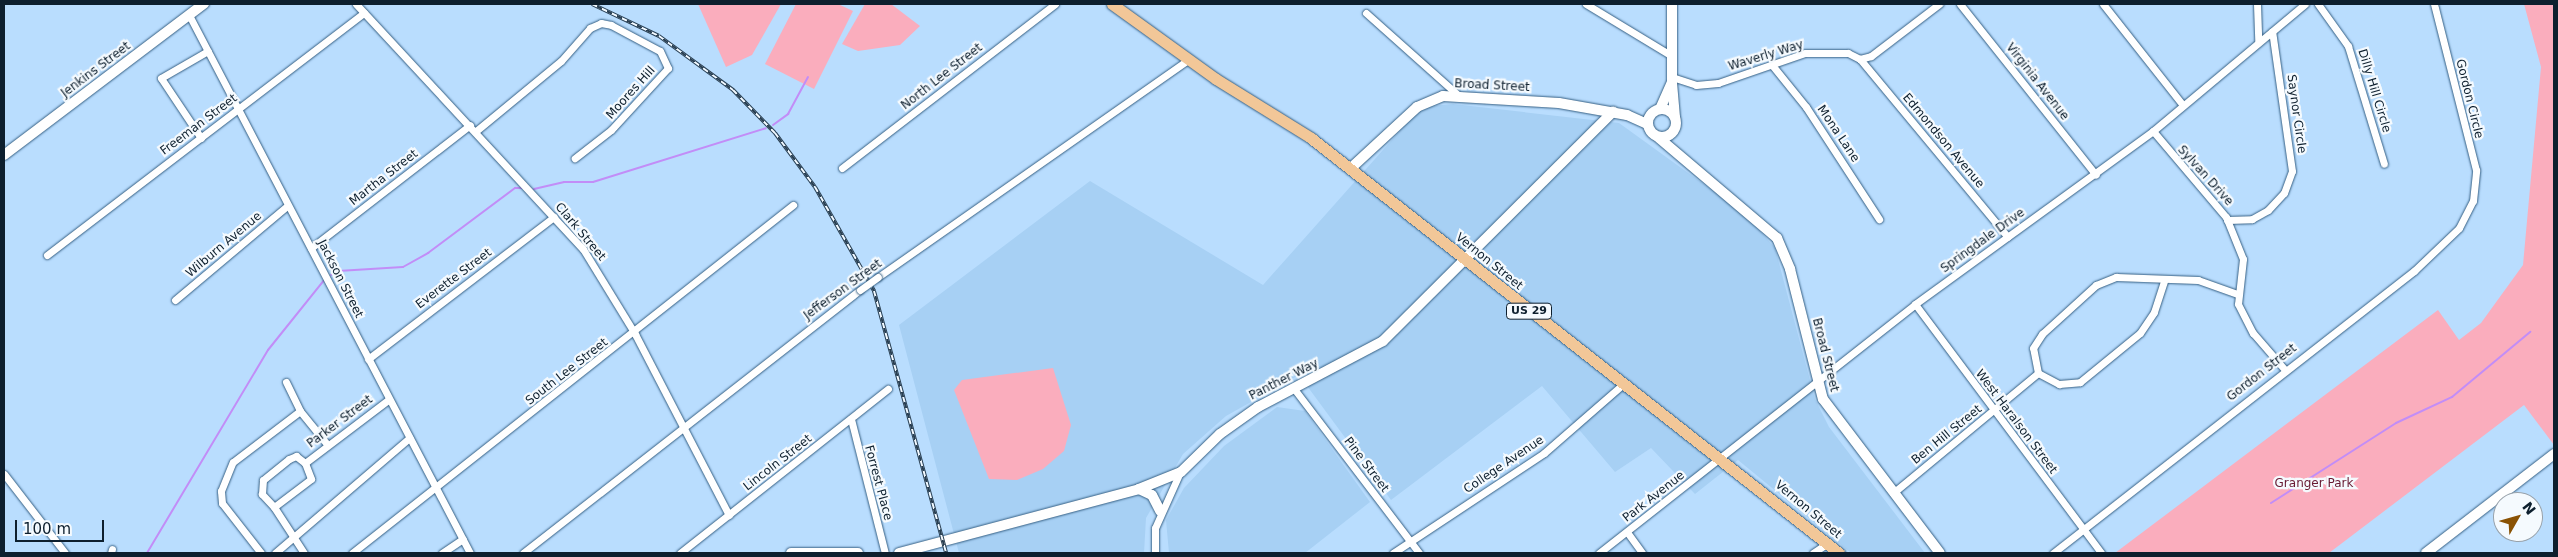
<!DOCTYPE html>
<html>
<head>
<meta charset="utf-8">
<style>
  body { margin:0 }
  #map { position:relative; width:2558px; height:557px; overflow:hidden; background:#b9ddfe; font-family:"DejaVu Sans",sans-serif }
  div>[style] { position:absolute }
  .built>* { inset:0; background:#a7d0f4 }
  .green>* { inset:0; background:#faadbd }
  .stream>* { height:2px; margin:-1px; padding:0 1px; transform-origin:1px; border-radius:1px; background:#c28df7 }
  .roads { filter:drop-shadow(0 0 1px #355f83) drop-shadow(0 0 1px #355f83) }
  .street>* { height:7px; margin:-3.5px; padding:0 3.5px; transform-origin:3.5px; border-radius:3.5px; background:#fff }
  .secondary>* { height:10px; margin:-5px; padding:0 5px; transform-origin:5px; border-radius:5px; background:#fff }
  .secondary>.ring { margin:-5px; padding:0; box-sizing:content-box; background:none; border:10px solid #fff; border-radius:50% }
  .primary>* { height:11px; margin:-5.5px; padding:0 5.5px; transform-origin:5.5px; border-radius:5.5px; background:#f2c798 }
  .rail>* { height:4px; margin-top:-2px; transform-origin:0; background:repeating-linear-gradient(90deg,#f5fafe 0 5.5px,#293e50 0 11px); box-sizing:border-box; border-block:1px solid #293e50 }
  .bridges { filter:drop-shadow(0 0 1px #355f83) drop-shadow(0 0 1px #355f83) }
  .street-bridge>* { height:7px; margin:-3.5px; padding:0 3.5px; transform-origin:3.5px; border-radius:3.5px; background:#fff }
  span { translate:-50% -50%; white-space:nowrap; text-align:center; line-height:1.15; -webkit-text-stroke:4.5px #f5fafe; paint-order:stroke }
  .shield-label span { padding:1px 4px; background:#f5fafe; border:1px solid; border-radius:4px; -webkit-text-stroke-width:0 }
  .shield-label { font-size:11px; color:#0d1f2e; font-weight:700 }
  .street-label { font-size:12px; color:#0d1f2e }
  .park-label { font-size:12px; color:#681a33 }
  .frame { position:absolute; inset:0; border:5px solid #0d1f2e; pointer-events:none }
  .north { position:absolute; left:2493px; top:492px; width:50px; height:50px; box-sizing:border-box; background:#f5fafe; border:1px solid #98a2ab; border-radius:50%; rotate:52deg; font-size:14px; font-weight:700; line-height:20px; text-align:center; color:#0d1f2e }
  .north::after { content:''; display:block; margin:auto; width:18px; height:22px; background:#8a5204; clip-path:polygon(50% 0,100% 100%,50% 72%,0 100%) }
  .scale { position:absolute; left:15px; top:520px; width:89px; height:22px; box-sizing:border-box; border:2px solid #0d1f2e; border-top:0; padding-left:6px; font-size:15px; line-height:18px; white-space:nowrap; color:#0d1f2e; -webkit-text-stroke:4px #f5fafe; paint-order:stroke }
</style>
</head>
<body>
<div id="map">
  <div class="built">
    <div style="clip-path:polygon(1453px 104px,1619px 123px,1745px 214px,1775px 248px,1815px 399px,1829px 427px,1925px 553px,1851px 553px,1738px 460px,1695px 494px,1651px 448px,1615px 472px,1542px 386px,1391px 500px,1299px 375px,1226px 416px,1183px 454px,1146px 518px,1144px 553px,959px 553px,899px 325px,1090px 181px,1263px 285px,1414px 115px,1431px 106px)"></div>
    <div style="clip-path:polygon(1277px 407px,1305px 411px,1370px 502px,1305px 553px,1169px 553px,1166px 520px,1184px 488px,1224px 446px)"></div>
  </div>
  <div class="green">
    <div style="clip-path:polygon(698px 4px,781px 4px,752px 55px,726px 67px)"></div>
    <div style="clip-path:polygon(796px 4px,838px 4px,853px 11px,814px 89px,765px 64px)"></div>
    <div style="clip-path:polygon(865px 4px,891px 4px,920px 26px,900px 45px,858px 51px,842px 44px)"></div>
    <div style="clip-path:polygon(2524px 4px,2554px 4px,2554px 445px,2524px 405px,2329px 553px,2115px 553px,2438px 310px,2459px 340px,2481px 323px,2523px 265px,2541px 67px)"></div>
    <div style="clip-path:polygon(1053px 368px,1071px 425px,1064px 451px,1043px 469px,1017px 480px,989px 479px,954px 390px,962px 380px)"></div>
  </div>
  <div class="stream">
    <div style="left:773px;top:125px;width:19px;rotate:-36deg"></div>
    <div style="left:788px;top:114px;width:42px;rotate:-61.6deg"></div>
    <div style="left:534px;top:189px;width:31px;rotate:-13deg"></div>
    <div style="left:564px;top:182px;width:29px"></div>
    <div style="left:593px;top:182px;width:181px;rotate:-17.3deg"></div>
    <div style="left:331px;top:275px;width:8px;rotate:-30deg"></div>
    <div style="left:338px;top:271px;width:65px;rotate:-3.5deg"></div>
    <div style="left:403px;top:267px;width:29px;rotate:-29deg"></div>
    <div style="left:428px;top:253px;width:109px;rotate:-36.8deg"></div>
    <div style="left:515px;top:188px;width:7px"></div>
    <div style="left:2271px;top:503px;width:148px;rotate:-32.6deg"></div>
    <div style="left:2396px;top:423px;width:62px;rotate:-24.9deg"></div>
    <div style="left:2452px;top:397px;width:102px;rotate:-39.8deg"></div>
    <div style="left:147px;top:553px;width:236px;rotate:-59.2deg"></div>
    <div style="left:268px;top:350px;width:90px;rotate:-51.3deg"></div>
  </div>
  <div class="roads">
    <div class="street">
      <div style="left:356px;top:4px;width:334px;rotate:47.2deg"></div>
      <div style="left:583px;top:249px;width:100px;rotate:58.5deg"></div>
      <div style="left:635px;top:334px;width:204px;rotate:62.6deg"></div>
      <div style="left:1586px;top:4px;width:100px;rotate:31.2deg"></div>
      <div style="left:1960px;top:4px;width:218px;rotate:51.5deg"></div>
      <div style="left:2103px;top:4px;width:127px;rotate:51.7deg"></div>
      <div style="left:2257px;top:4px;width:38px;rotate:88deg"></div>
      <div style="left:2318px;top:4px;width:52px;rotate:54.5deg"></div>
      <div style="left:2348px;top:46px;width:123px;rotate:73deg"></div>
      <div style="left:1366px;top:13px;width:123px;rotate:41.7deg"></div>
      <div style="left:189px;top:15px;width:607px;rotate:62.42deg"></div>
      <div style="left:1860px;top:59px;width:231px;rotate:50.3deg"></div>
      <div style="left:1772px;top:65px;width:54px;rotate:51deg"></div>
      <div style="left:1806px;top:107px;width:134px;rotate:56.9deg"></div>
      <div style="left:1672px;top:77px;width:25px;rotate:18deg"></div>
      <div style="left:1696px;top:85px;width:22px;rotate:-5deg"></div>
      <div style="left:1718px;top:83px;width:92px;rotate:-19deg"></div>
      <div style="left:1805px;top:53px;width:43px"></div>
      <div style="left:1848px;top:53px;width:13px;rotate:27deg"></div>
      <div style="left:1860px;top:59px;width:11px;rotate:-15deg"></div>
      <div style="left:1871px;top:56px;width:86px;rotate:-37.4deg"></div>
      <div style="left:476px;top:131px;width:110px;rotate:-39.5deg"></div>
      <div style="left:561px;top:61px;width:44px;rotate:-48.7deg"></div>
      <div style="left:590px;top:28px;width:12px;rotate:-24deg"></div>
      <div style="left:601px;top:23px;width:10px;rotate:11deg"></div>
      <div style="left:611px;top:25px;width:55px;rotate:28deg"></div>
      <div style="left:660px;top:51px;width:19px;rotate:65deg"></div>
      <div style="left:668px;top:68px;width:84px;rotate:132.6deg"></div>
      <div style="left:611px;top:130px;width:46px;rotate:142.1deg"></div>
      <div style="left:2153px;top:131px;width:113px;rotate:49.7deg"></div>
      <div style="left:2226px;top:217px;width:45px;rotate:68deg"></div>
      <div style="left:2243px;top:259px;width:45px;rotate:96.3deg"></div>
      <div style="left:2238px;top:304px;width:33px;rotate:63deg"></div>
      <div style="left:2253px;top:333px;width:49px;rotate:49.1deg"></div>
      <div style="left:201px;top:138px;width:72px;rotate:-123.7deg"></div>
      <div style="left:161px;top:78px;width:54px;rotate:-29.9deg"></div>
      <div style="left:842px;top:168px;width:269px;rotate:-37.6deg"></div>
      <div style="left:2227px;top:220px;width:25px;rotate:-2deg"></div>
      <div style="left:2252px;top:219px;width:18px;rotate:-29deg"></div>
      <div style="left:2268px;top:210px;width:23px;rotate:-47deg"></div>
      <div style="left:2284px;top:193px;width:23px;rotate:-70deg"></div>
      <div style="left:2292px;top:171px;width:141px;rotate:-98.1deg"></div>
      <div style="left:311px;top:248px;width:201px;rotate:-37.7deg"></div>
      <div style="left:47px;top:255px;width:399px;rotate:-37.4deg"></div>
      <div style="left:878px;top:277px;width:378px;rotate:-35deg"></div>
      <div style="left:175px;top:300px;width:146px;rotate:-40deg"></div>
      <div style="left:1915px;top:304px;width:311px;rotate:53.2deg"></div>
      <div style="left:368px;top:359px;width:234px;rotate:-37.4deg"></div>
      <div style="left:2038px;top:373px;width:25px;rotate:-101deg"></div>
      <div style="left:2033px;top:348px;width:17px;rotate:-57deg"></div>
      <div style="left:2042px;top:334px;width:73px;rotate:-42.2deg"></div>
      <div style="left:2096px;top:285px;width:22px;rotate:-22deg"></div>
      <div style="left:2116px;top:277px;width:82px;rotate:2.1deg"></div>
      <div style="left:2198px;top:280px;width:41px;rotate:19.7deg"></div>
      <div style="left:2038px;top:373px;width:24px;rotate:28deg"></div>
      <div style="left:2059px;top:384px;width:21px;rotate:-5deg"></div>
      <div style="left:2080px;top:382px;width:77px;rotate:-39.2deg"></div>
      <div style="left:2140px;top:333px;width:25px;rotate:-56deg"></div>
      <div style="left:2154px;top:312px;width:33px;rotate:-72deg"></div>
      <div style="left:286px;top:382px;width:32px;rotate:64deg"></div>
      <div style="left:300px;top:411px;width:41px;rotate:50.9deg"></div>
      <div style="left:1295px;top:390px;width:205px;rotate:52.7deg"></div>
      <div style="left:851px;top:419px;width:138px;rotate:75.8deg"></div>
      <div style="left:305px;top:463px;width:17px;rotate:69deg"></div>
      <div style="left:311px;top:479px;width:46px;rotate:142.9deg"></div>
      <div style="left:274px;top:507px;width:18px;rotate:-133deg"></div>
      <div style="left:262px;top:494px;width:14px;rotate:-86deg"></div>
      <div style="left:263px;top:480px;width:33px;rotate:-39deg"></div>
      <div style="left:289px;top:459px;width:8px;rotate:-23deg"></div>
      <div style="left:296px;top:456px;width:11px;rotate:38deg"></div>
      <div style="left:305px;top:463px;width:104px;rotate:-37.2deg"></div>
      <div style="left:4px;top:474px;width:100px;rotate:52.3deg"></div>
      <div style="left:1893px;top:493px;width:188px;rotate:-39.6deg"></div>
      <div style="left:274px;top:507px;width:55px;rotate:56.9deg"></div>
      <div style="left:1627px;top:532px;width:26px;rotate:54deg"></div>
      <div style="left:111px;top:553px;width:4px;rotate:-76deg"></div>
      <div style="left:261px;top:553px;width:63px;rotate:-128deg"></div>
      <div style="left:222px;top:503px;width:12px;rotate:-95deg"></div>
      <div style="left:221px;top:491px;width:31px;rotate:-68deg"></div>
      <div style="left:233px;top:462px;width:84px;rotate:-37.3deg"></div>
      <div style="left:275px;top:553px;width:177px;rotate:-40.6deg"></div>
      <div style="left:352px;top:553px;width:562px;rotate:-38.28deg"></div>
      <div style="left:442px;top:553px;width:25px;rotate:-34deg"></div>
      <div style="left:523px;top:553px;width:427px;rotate:-38deg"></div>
      <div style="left:680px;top:553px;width:265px;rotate:-38.3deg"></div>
      <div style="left:1155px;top:553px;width:25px;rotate:-90deg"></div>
      <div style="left:1155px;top:528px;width:61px;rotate:-65.9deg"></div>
      <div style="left:1393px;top:553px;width:181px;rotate:-33.5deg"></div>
      <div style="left:1544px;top:453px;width:103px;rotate:-41.1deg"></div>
      <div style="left:1599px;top:553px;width:402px;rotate:-38.2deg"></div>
      <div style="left:1915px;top:304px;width:294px;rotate:-36deg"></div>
      <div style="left:2153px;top:131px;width:198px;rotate:-39.9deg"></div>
      <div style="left:1813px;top:553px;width:18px;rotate:-34deg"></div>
      <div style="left:2053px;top:553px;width:458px;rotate:-38deg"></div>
      <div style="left:2414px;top:271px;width:62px;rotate:-43.7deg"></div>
      <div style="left:2459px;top:228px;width:30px;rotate:-63deg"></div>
      <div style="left:2473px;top:201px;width:31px;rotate:-84deg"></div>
      <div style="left:2476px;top:170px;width:171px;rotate:-104.2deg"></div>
    </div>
    <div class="secondary">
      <div style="left:1672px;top:83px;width:35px;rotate:85deg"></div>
      <div class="ring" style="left:1648px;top:109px;width:18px;height:18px"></div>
      <div style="left:1660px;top:109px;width:30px;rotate:-66deg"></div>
      <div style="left:1672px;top:82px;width:78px;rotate:-90deg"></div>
      <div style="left:1659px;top:138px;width:155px;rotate:40.3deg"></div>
      <div style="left:1777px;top:238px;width:34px;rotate:67deg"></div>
      <div style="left:1790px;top:269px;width:134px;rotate:75.8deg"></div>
      <div style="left:1823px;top:399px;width:193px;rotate:52.8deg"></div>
      <div style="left:4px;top:155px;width:251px;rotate:-37.1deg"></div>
      <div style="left:1351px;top:168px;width:90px;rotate:-42.7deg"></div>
      <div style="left:1417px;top:107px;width:28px;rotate:-23deg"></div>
      <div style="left:1443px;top:96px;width:116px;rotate:3.5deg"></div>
      <div style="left:1559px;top:103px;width:69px;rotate:10deg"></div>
      <div style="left:1627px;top:115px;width:22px;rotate:24deg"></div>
      <div style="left:1139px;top:489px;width:14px;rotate:25deg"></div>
      <div style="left:1152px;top:495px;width:18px;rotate:63deg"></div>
      <div style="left:791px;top:553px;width:67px"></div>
      <div style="left:899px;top:553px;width:248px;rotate:-14.9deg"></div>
      <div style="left:1139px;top:489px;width:45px;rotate:-22deg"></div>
      <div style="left:1181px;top:472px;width:54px;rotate:-44.3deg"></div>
      <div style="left:1220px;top:434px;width:47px;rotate:-35.4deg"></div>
      <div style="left:1258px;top:407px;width:141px;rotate:-27.8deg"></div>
      <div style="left:1383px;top:341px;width:325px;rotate:-44.9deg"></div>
      <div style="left:2426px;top:553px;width:162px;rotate:-37.7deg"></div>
    </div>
    <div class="primary">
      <div style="left:1112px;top:4px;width:128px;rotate:35.8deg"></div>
      <div style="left:1216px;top:79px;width:112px;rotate:31.8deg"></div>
      <div style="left:1311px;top:138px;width:672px;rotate:38.17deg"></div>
    </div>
  </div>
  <div class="rail">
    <div style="left:592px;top:4px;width:74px;rotate:25.5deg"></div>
    <div style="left:659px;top:36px;width:92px;rotate:36.1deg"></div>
    <div style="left:733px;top:90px;width:60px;rotate:45.7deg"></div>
    <div style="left:775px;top:133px;width:67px;rotate:53.5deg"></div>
    <div style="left:815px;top:187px;width:120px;rotate:60.4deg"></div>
    <div style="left:874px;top:291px;width:272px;rotate:74.6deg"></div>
  </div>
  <div class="bridges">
    <div class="street-bridge">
      <div style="left:860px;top:290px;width:22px;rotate:-36deg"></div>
    </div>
  </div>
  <div class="shield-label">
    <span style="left:1529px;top:311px">US 29</span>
  </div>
  <div class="street-label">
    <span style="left:1766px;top:56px;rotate:-17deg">Waverly Way</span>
    <span style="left:96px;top:70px;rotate:-37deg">Jenkins Street</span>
    <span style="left:942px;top:77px;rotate:-38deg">North Lee Street</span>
    <span style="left:2037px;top:82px;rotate:52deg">Virginia Avenue</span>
    <span style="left:1492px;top:86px;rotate:3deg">Broad Street</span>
    <span style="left:2374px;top:91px;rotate:73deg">Dilly Hill Circle</span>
    <span style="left:631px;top:93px;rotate:-48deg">Moores Hill</span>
    <span style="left:2469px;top:99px;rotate:76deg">Gordon Circle</span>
    <span style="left:2296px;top:114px;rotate:82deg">Saynor Circle</span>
    <span style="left:199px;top:125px;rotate:-37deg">Freeman Street</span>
    <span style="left:1838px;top:134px;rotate:56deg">Mona Lane</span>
    <span style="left:1943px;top:141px;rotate:50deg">Edmondson Avenue</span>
    <span style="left:2205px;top:176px;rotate:48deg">Sylvan Drive</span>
    <span style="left:384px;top:178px;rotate:-38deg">Martha Street</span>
    <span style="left:580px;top:232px;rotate:50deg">Clark Street</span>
    <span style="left:1983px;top:241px;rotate:-36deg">Springdale Drive</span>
    <span style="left:224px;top:245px;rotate:-40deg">Wilburn Avenue</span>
    <span style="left:1489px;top:262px;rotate:39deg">Vernon Street</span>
    <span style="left:340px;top:279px;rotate:63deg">Jackson Street</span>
    <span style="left:454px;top:279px;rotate:-37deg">Everette Street</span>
    <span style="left:843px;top:290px;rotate:-36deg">Jefferson Street</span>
    <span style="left:1825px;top:355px;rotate:76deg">Broad Street</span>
    <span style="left:567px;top:372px;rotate:-38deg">South Lee Street</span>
    <span style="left:2262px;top:373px;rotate:-38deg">Gordon Street</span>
    <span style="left:1284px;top:380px;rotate:-27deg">Panther Way</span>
    <span style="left:340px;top:422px;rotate:-37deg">Parker Street</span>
    <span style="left:2016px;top:422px;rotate:53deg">West Haralson Street</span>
    <span style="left:1947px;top:435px;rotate:-39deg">Ben Hill Street</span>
    <span style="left:778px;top:463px;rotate:-38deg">Lincoln Street</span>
    <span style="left:1366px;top:465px;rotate:53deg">Pine Street</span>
    <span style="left:1504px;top:465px;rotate:-34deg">College Avenue</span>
    <span style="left:878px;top:483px;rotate:75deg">Forrest Place</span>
    <span style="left:1654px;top:497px;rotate:-38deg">Park Avenue</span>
    <span style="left:1808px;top:510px;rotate:40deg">Vernon Street</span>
  </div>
  <div class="park-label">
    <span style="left:2314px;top:484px">Granger Park</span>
  </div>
  <div class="frame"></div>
  <div class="north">N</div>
  <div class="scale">100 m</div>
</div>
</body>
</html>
